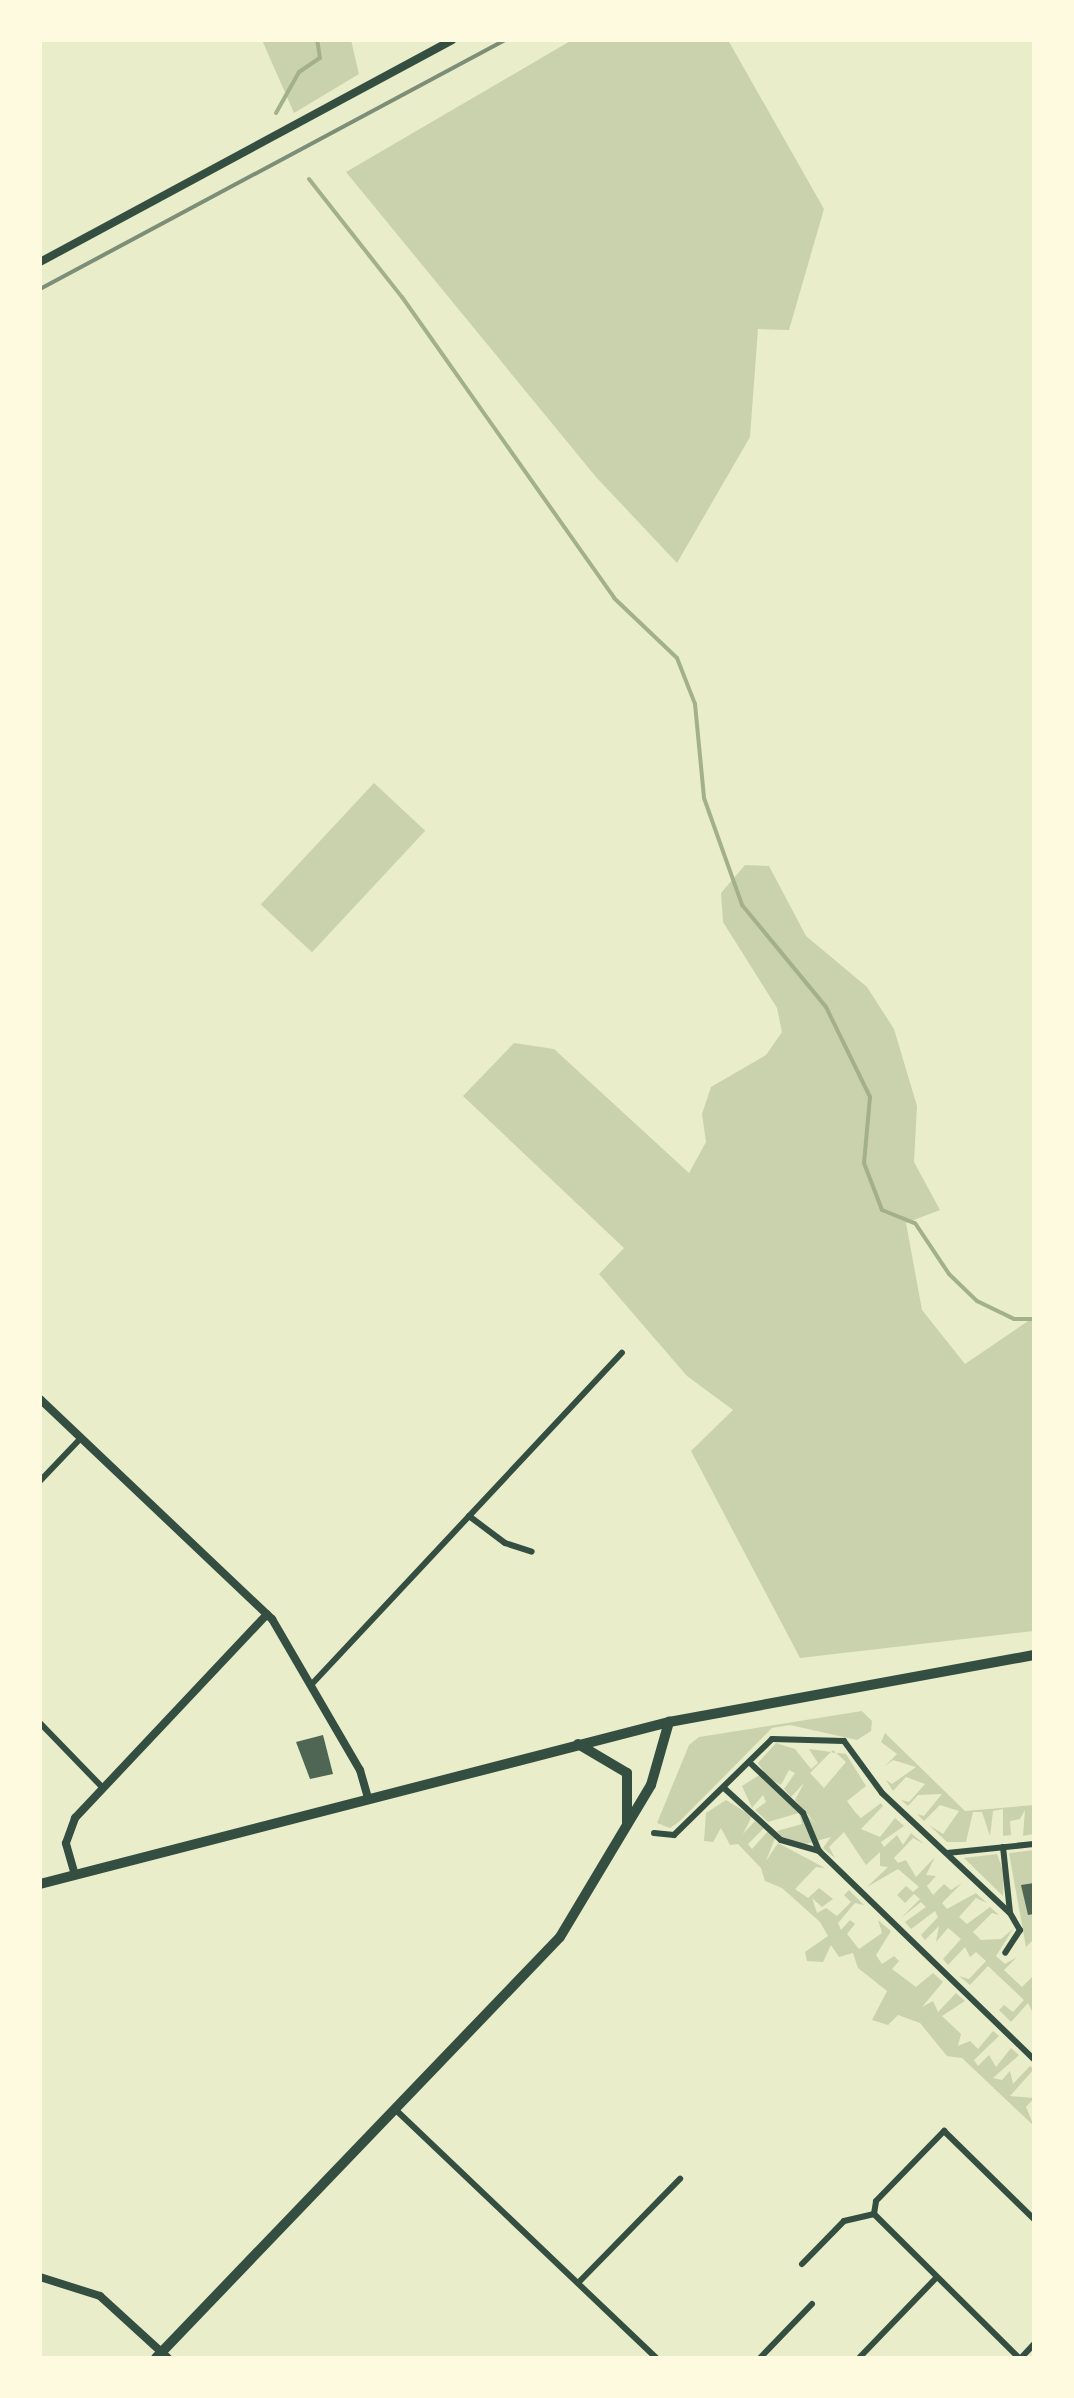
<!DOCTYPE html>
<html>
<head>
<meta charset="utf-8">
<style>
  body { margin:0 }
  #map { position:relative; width:1074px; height:2398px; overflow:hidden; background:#e9edc9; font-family:"Fira Sans",sans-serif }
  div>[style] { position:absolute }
  .green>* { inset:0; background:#cad2ad; transform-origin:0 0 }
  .stream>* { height:4px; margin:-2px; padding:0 2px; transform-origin:2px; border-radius:2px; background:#a3b18a }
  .building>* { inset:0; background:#4f6655 }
  .minor>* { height:6px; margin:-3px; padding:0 3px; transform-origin:3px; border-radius:3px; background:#344e41 }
  .tertiary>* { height:8px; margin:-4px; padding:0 4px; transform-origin:4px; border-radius:4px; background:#344e41 }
  .primary>* { height:10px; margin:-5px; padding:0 5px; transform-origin:5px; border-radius:5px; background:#344e41 }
  .rail>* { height:4px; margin:-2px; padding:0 2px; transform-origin:2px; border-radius:2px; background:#7c8e77 }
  span { translate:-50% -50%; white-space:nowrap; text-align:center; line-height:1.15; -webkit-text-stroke:10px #fefae0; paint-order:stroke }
  .frame { position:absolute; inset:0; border:42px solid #fefae0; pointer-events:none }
</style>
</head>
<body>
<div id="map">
  <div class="green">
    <div style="clip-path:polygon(262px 40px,351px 40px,359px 74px,294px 113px)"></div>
    <div style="clip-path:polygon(572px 40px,728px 40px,824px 209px,789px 330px,758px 329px,750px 437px,677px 563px,596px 477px,346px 172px)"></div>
    <div style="left:374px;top:783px;width:70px;height:166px;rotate:43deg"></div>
    <div style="clip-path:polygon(745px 865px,769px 866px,806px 936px,867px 987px,894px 1029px,917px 1106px,914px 1162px,940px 1210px,906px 1223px,922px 1310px,965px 1364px,1034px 1317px,1034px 1631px,800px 1658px,691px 1451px,733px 1410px,687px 1376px,599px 1274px,624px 1248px,463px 1096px,514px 1043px,554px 1049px,689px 1173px,706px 1142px,702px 1114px,711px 1087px,766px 1055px,782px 1032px,777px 1008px,723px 922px,721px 893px)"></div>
    <div style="clip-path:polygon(862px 1711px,872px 1721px,871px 1731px,857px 1740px,790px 1725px,772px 1728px,680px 1821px,670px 1828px,657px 1823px,689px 1745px,699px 1737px)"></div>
    <div style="clip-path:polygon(885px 1733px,965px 1811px,1034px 1805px,1033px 1834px,1023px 1836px,1025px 1810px,1020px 1819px,1010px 1821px,1011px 1835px,1003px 1836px,1003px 1809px,993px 1811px,990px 1836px,982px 1812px,973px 1812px,966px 1842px,947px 1842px,929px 1825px,943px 1834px,959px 1811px,940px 1805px,924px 1821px,917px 1814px,924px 1816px,942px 1794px,918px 1795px,908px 1806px,901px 1800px,909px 1802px,925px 1784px,906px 1777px,893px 1791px,886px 1780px,892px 1784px,916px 1767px,893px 1760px,884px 1767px,897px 1754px,881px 1742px)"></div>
    <div style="clip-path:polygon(evenodd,776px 1743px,795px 1749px,811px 1769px,818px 1763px,809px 1749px,846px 1754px,866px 1786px,847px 1801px,855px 1812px,861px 1818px,881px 1803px,883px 1806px,861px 1829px,880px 1837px,895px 1818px,904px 1826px,881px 1842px,884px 1847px,897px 1835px,903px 1845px,911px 1833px,924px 1844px,913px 1838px,894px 1858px,898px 1863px,906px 1860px,916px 1877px,935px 1857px,926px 1875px,936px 1876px,927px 1886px,933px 1895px,944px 1884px,951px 1890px,962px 1883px,942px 1903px,947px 1909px,976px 1893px,987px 1903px,976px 1898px,959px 1917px,967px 1924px,990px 1907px,999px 1915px,992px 1913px,973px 1932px,981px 1940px,1001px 1939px,1013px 1929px,996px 1956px,1005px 1964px,1017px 1957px,1004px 1970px,1022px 1987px,1034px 1975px,1034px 2015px,1028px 2003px,1011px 2022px,999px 2010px,1004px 2005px,1013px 2012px,1024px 2000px,988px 1966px,970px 1985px,959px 1976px,969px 1979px,986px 1961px,976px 1952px,970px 1957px,965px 1947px,948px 1965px,943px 1959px,961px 1939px,948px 1928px,936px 1942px,939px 1926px,925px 1940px,921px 1935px,938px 1917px,935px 1911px,911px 1929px,905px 1922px,926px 1907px,921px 1902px,901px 1918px,920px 1899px,914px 1894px,905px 1903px,897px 1895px,906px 1886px,913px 1892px,919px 1887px,898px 1869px,867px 1887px,888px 1867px,880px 1866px,880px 1852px,866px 1865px,844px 1832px,829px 1847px,835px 1858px,823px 1848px,831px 1837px,802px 1845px,781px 1836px,777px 1831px,802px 1824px,799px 1813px,768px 1822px,755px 1810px,766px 1802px,763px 1795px,752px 1808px,742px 1786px,764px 1772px,758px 1763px,776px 1743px,833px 1750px,846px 1762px,824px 1788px,810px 1773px,833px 1750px,776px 1743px,789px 1770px,795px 1773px,784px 1789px,791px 1797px,804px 1783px,795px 1800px,816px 1824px,768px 1778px,781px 1785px,789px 1770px)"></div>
    <div style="clip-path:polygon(726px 1800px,752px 1816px,743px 1834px,755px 1821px,764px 1828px,748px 1844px,752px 1849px,768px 1831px,775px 1838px,766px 1861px,778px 1843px,825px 1868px,816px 1867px,795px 1889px,808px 1898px,819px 1888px,833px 1899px,822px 1907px,812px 1898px,817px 1913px,826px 1908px,837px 1916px,851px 1902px,844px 1895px,849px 1890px,864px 1905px,855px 1903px,838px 1923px,841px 1930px,850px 1920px,855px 1924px,847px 1934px,859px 1949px,882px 1933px,878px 1920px,891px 1931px,876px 1955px,882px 1964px,894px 1956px,899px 1961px,892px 1969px,916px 1987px,933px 1973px,943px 1982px,922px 2007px,933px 2001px,938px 2012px,956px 1993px,965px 2001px,942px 2016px,961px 2034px,958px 2046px,970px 2041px,978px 2049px,993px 2031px,999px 2036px,974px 2060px,978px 2066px,989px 2055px,996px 2067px,1011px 2048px,1019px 2055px,993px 2078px,1002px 2080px,1010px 2071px,1013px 2084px,1030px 2066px,1034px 2069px,1010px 2096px,1034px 2098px,1026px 2107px,1034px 2126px,962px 2058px,947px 2056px,920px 2023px,898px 2015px,888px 2025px,872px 2020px,887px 1991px,858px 1968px,853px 1953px,839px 1957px,831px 1945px,823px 1962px,807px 1961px,805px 1952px,828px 1936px,820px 1922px,782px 1888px,765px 1881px,761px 1868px,738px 1844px,730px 1845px,721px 1828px,713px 1842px,704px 1841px,706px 1813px)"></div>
    <div style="clip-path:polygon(1034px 1850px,1034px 1939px,1026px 1947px,1009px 1853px)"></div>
    <div style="clip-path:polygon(997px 1854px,1004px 1873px,1003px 1896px,964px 1858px)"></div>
  </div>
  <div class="stream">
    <div style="left:276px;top:113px;width:47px;rotate:-60.7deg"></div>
    <div style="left:299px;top:72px;width:25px;rotate:-34deg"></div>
    <div style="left:320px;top:58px;width:18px;rotate:-99deg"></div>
    <div style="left:309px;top:179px;width:150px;rotate:51.8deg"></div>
    <div style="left:402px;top:297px;width:368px;rotate:54.8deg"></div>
    <div style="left:614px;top:598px;width:87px;rotate:43.6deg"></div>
    <div style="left:677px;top:658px;width:49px;rotate:68.6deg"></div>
    <div style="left:695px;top:704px;width:94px;rotate:84.5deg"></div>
    <div style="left:704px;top:798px;width:114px;rotate:70.4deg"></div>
    <div style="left:742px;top:905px;width:132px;rotate:50.5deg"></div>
    <div style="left:826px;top:1007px;width:100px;rotate:63.9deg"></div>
    <div style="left:870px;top:1097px;width:66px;rotate:95.2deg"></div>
    <div style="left:864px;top:1163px;width:50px;rotate:69deg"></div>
    <div style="left:882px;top:1210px;width:35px;rotate:22deg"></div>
    <div style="left:915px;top:1223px;width:61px;rotate:56.3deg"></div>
    <div style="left:949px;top:1274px;width:39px;rotate:44deg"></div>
    <div style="left:977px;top:1301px;width:41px;rotate:25.9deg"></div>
    <div style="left:1014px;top:1319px;width:20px"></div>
  </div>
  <div class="building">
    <div style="clip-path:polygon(323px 1735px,333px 1774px,310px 1779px,296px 1742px)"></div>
    <div style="clip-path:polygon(1034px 1883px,1034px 1914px,1028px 1915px,1021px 1885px)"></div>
  </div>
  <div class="minor">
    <div style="left:40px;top:1481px;width:59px;rotate:-46.4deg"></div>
    <div style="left:469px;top:1516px;width:45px;rotate:36.9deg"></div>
    <div style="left:505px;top:1543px;width:28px;rotate:18deg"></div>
    <div style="left:311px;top:1685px;width:455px;rotate:-46.9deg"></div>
    <div style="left:40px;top:1723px;width:89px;rotate:45.9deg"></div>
    <div style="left:724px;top:1788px;width:77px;rotate:42.4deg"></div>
    <div style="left:781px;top:1840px;width:40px;rotate:16deg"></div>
    <div style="left:819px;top:1851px;width:41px;rotate:-112.8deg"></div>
    <div style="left:803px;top:1813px;width:74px;rotate:-136.6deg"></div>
    <div style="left:654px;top:1833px;width:20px;rotate:6deg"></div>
    <div style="left:674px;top:1835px;width:137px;rotate:-44.4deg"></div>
    <div style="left:772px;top:1739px;width:72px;rotate:1.6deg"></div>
    <div style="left:844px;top:1741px;width:64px;rotate:53.8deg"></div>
    <div style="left:882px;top:1793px;width:175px;rotate:43.2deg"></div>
    <div style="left:1010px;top:1913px;width:20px;rotate:60deg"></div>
    <div style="left:1020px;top:1930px;width:27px;rotate:123deg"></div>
    <div style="left:1003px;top:1847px;width:65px;rotate:83.9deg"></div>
    <div style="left:819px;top:1851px;width:299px;rotate:44.1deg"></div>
    <div style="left:947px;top:1853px;width:87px;rotate:-5.9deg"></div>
    <div style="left:398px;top:2112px;width:356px;rotate:43.6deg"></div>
    <div style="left:874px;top:2214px;width:13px;rotate:-81deg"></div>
    <div style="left:876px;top:2201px;width:98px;rotate:-45.8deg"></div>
    <div style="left:944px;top:2131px;width:126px;rotate:44.4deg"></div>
    <div style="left:874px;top:2214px;width:204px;rotate:44.8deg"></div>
    <div style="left:802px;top:2264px;width:60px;rotate:-45.7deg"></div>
    <div style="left:844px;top:2221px;width:31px;rotate:-13deg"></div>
    <div style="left:578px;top:2283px;width:146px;rotate:-45.6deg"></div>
    <div style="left:760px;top:2358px;width:75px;rotate:-46.1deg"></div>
    <div style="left:859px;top:2358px;width:110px;rotate:-46.1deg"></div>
    <div style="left:1021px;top:2358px;width:19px;rotate:-47deg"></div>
  </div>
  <div class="tertiary">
    <div style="left:40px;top:262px;width:468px;rotate:-28.3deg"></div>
    <div style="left:40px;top:1399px;width:320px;rotate:43.5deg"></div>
    <div style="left:272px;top:1619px;width:175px;rotate:59.8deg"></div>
    <div style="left:360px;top:1770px;width:29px;rotate:74deg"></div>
    <div style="left:75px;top:1875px;width:33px;rotate:-106deg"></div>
    <div style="left:66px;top:1843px;width:27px;rotate:-70deg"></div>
    <div style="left:75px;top:1818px;width:280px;rotate:-46.7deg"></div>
    <div style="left:40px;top:2277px;width:63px;rotate:17.6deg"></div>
    <div style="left:100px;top:2296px;width:92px;rotate:42.4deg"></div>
  </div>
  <div class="primary">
    <div style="left:578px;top:1744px;width:57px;rotate:30.6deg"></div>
    <div style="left:627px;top:1773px;width:51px;rotate:90deg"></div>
    <div style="left:40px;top:1884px;width:650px;rotate:-14.44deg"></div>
    <div style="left:669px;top:1722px;width:371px;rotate:-10.4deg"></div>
    <div style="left:156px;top:2358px;width:583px;rotate:-46.18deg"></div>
    <div style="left:560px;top:1937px;width:177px;rotate:-59.1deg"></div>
    <div style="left:651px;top:1785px;width:66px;rotate:-74.1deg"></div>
  </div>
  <div class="rail">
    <div style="left:40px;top:289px;width:527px;rotate:-28.17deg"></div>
  </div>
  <div class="frame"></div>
</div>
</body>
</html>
